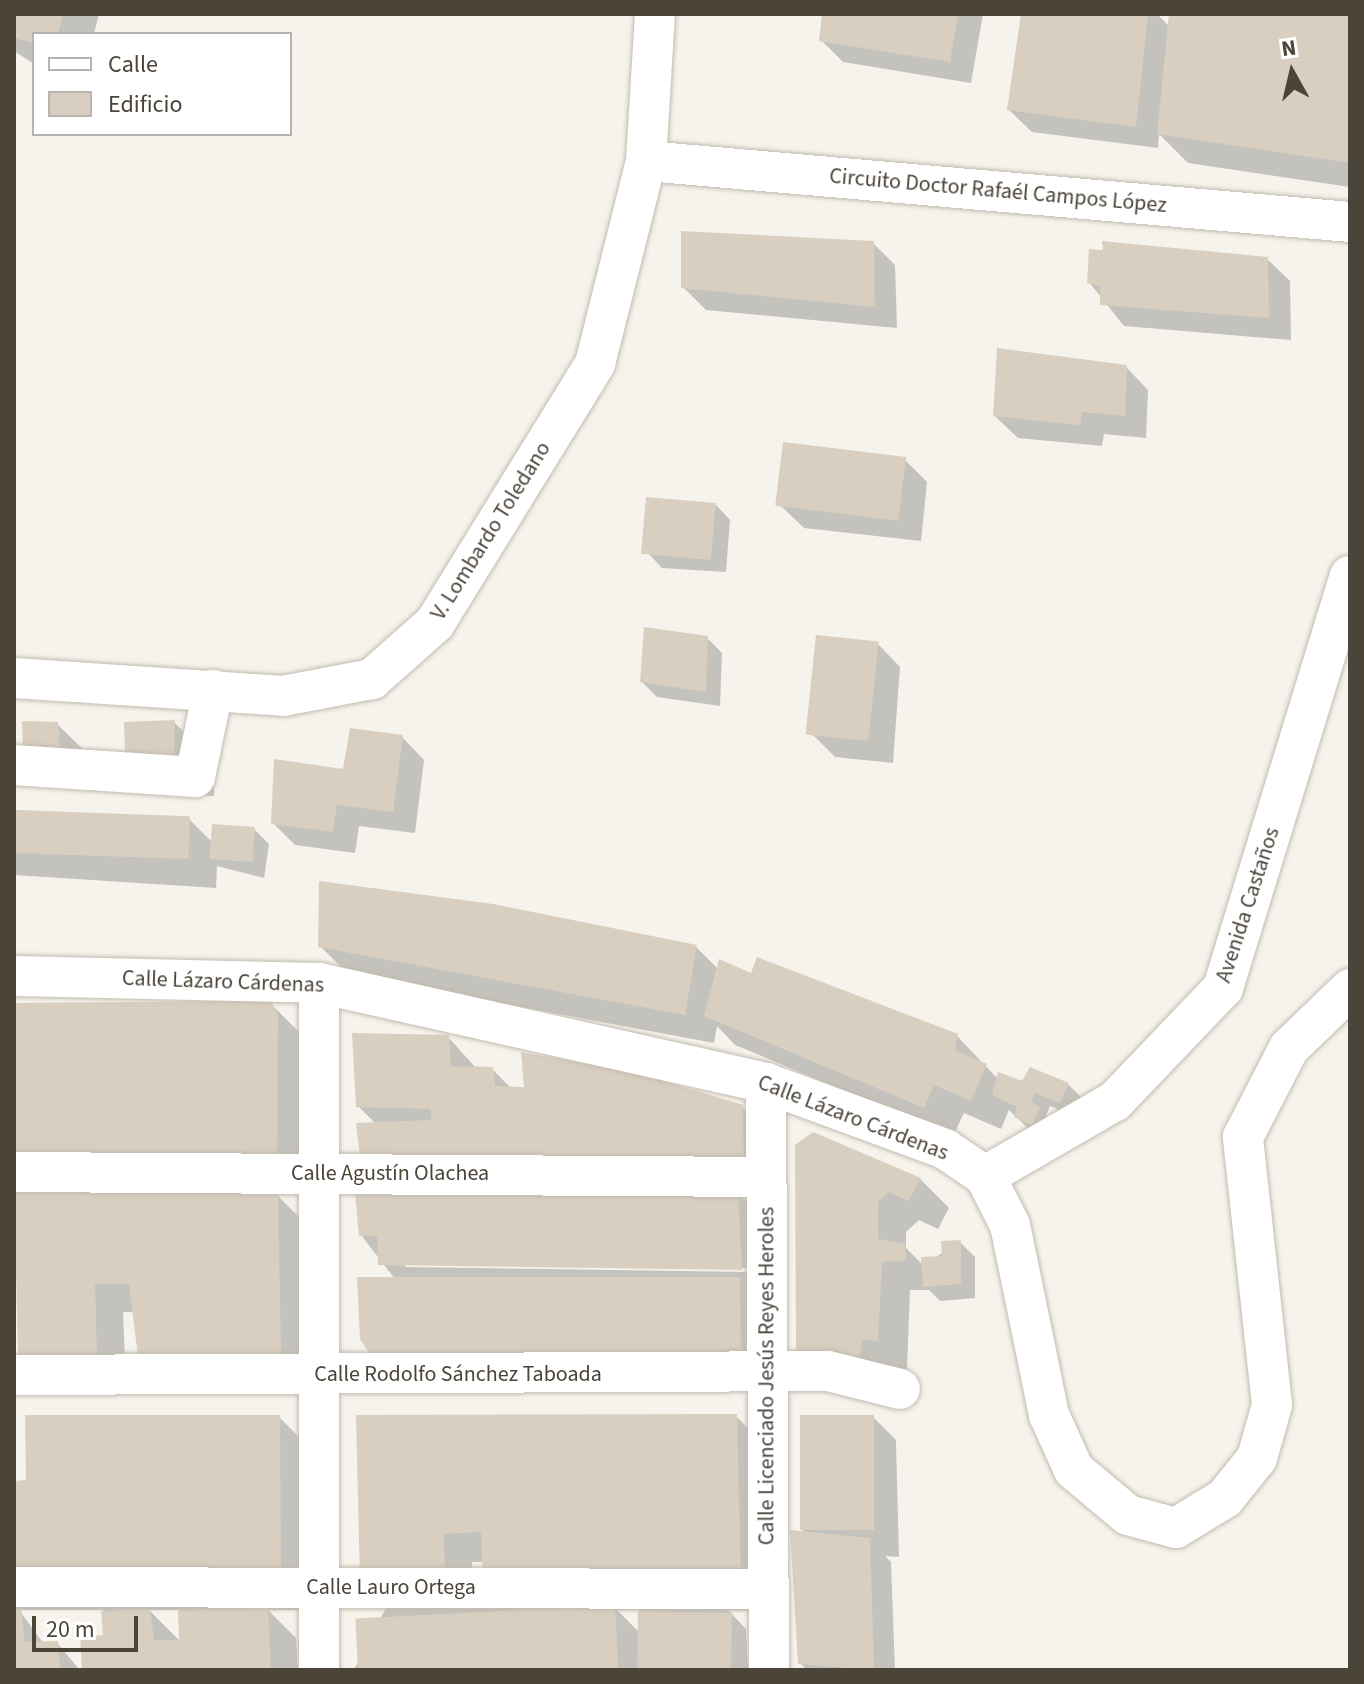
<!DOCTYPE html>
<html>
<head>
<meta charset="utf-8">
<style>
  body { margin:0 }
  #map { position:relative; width:1364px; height:1684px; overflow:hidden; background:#f6f3ec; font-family:"Source Sans 3",sans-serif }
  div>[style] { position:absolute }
  .shadow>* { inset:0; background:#0003 }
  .building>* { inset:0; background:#d8cfc1; transform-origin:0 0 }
  .roads { filter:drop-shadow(0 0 2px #c2bbae) drop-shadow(0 0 2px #c2bbae) }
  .minor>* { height:40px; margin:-20px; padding:0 20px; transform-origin:20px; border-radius:20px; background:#fff }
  span { translate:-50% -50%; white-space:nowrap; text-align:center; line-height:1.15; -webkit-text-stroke:7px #fff; paint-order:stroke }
  .street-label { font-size:22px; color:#4b4439 }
  .frame { position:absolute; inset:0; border:16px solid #4b4439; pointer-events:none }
  .legend { position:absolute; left:32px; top:32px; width:260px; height:104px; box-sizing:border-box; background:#fff; border:2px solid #b7b4b0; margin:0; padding:10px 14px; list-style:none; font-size:24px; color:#4b4439 }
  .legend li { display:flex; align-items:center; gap:16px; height:40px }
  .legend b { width:40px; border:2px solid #b7b4b0 }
  .north { position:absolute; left:1252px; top:32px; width:80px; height:80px; -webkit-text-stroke:6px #fff; paint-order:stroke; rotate:352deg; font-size:22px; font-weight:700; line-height:32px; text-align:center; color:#4b4439 }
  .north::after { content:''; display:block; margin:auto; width:28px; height:36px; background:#4b4439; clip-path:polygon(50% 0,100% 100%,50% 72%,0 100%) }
  .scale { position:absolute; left:32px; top:1616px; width:106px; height:36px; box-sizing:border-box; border:4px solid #4b4439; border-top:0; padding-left:10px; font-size:24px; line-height:28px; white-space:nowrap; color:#4b4439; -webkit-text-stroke:6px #fff; paint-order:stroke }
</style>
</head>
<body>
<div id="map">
  <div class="shadow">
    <div style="clip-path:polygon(14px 14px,99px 14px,94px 34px,34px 34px,34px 64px,14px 51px)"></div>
    <div style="clip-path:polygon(824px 14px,983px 14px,971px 83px,843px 62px,821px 40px)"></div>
    <div style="clip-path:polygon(1023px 14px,1157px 14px,1172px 29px,1174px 14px,1350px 14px,1350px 187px,1188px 163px,1159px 134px,1158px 148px,1032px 132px,1009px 110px)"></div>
    <div style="clip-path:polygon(873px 243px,895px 265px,897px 328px,706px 310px,683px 287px)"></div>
    <div style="clip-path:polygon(1267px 259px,1290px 281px,1291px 340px,1124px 326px,1089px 282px)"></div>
    <div style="clip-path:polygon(1126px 367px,1148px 390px,1146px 438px,1104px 434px,1102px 446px,1018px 438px,995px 416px)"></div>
    <div style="clip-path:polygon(905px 460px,927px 482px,921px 541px,804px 528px,781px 506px)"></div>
    <div style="clip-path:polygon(716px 505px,730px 520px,726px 572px,662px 568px,648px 553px)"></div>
    <div style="clip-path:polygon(707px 638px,722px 653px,720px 706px,657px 697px,642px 682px)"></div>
    <div style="clip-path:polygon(878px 644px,900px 667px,893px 763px,835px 757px,812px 734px)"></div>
    <div style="clip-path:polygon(174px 722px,214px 763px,214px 796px,167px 793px)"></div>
    <div style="clip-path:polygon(57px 724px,98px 764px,99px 791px,65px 788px,25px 748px)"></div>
    <div style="clip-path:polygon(402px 737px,424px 760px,415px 833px,359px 826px,355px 853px,295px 845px,273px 823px)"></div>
    <div style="clip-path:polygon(14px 810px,189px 819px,211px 841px,254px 829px,269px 844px,264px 878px,217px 866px,216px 888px,14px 875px)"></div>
    <div style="clip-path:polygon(320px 946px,696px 947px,718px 969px,957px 1036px,998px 1079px,1068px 1084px,1083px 1099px,1075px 1116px,1050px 1106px,1046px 1116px,1054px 1123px,1031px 1131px,1009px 1110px,1001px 1129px,964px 1113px,953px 1136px,735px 1045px,717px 1026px,714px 1043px,349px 975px)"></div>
    <div style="clip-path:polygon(270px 1003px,299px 1032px,305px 1193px,275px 1193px,306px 1224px,309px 1382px,134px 1312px,123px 1312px,126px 1384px,20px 1355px,14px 1005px)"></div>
    <div style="clip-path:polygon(evenodd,448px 1037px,477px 1069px,492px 1069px,512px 1089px,742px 1107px,771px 1136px,736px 1191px,767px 1222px,770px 1384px,401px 1381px,371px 1351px,395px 1279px,361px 1235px,376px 1124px,358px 1106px,448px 1037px,402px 1263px,752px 1268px,752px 1272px,406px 1267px,402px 1263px)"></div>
    <div style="clip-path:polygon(797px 1146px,920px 1179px,949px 1208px,938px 1229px,919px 1220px,906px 1232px,906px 1248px,923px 1265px,960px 1242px,975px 1257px,975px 1298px,940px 1301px,929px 1290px,910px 1290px,907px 1369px,828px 1382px)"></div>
    <div style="clip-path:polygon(evenodd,736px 1416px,765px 1446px,769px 1611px,728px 1610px,746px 1629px,748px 1670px,354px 1670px,386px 1608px,358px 1417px,736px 1416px,472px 1562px,485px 1562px,473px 1608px,472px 1562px,736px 1416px,617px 1610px,640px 1610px,641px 1634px,617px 1610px)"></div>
    <div style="clip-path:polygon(evenodd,279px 1417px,308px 1446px,309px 1610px,268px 1610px,296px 1638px,298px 1670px,84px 1670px,105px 1637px,103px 1610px,19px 1610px,44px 1644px,57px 1643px,80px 1670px,14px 1670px,14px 1483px,279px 1417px,149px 1610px,180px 1610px,181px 1642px,149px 1610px)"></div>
    <div style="clip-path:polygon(873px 1417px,896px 1440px,899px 1557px,885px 1556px,891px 1562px,895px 1670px,807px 1670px,800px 1663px,803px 1529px)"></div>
  </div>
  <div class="building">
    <div style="clip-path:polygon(14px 14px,63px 14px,58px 34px,34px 34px,34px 43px,14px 38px)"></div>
    <div style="clip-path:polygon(822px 14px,958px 14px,950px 62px,819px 41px)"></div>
    <div style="clip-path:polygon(1021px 14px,1148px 14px,1136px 127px,1007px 110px)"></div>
    <div style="clip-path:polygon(1169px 14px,1350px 14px,1350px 163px,1157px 134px)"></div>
    <div style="clip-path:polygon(681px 231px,874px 241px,875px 307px,681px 288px)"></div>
    <div style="clip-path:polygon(1102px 241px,1268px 257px,1269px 318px,1100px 305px,1100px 286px,1087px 283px,1089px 249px,1103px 250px)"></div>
    <div style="clip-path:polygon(997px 348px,1127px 365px,1125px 416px,1082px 412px,1080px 425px,993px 416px)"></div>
    <div style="left:783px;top:442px;width:124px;height:64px;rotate:7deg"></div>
    <div style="left:646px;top:497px;width:70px;height:57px;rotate:5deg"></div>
    <div style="clip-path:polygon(644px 627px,708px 636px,706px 692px,640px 682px)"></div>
    <div style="left:816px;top:635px;width:63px;height:100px;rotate:6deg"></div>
    <div style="clip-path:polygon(175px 720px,174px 757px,125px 754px,124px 722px)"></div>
    <div style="clip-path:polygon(22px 721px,58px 722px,60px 752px,23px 749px)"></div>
    <div style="clip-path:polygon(350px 728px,403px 735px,393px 812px,337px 805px,333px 832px,271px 824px,274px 759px,343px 769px)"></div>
    <div style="left:14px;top:810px;width:176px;height:43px;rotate:2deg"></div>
    <div style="left:212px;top:824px;width:43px;height:35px;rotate:4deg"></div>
    <div style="clip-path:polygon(319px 881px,493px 904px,697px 945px,685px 1015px,318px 947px)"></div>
    <div style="clip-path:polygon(757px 957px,958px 1034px,955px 1050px,987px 1064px,971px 1101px,934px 1085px,924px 1108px,704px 1016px,719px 959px,751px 973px)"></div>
    <div style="clip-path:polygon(271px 1001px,278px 1015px,277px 1165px,14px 1161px,14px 1003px)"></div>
    <div style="clip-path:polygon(352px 1033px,449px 1035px,451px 1066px,493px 1067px,495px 1086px,524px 1087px,521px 1052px,634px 1072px,743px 1105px,744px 1162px,361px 1166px,356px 1123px,431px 1120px,431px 1109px,356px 1107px)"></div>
    <div style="clip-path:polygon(1030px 1067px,1069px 1083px,1060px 1103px,1035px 1093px,1031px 1102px,1040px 1107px,1032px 1126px,1014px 1117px,1017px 1107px,992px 1095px,998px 1072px,1022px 1081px)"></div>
    <div style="clip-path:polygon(813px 1132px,921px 1178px,908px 1201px,889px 1192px,878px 1202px,878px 1239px,905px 1244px,906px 1261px,882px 1262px,878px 1341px,862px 1340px,860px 1357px,796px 1354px,795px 1145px)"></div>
    <div style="clip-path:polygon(14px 1188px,278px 1193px,281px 1354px,138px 1357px,129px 1284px,95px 1284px,97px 1356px,18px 1356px)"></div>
    <div style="clip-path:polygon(738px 1191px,742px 1270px,378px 1265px,377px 1236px,359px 1236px,355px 1192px)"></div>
    <div style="clip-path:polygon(961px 1240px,961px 1284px,923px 1287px,921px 1257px,942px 1256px,941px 1241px)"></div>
    <div style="clip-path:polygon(357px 1277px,740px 1277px,741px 1356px,369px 1353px,360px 1339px)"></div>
    <div style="clip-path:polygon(737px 1414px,741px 1582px,483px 1581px,481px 1532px,444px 1534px,445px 1581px,360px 1584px,356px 1415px)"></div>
    <div style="clip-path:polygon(25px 1415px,280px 1415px,281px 1582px,14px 1583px,14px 1481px,26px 1480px)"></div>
    <div style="left:800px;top:1415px;width:74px;height:115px"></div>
    <div style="clip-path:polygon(790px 1530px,870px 1538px,874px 1670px,798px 1664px)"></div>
    <div style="left:615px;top:1605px;width:65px;height:260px;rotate:87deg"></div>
    <div style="clip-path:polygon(268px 1607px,271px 1670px,82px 1670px,80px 1637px,103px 1635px,101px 1611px,150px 1609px,154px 1640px,179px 1640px,178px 1611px)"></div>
    <div style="clip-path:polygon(14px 1609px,21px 1609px,25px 1642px,58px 1641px,60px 1670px,14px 1670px)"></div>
    <div style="left:638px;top:1611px;width:94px;height:59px;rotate:1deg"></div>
  </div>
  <div class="roads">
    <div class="minor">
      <div style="left:646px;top:161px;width:707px;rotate:4.95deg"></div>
      <div style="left:14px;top:678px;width:270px;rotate:3.8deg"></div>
      <div style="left:283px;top:696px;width:91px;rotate:-10.8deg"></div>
      <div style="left:372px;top:679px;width:84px;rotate:-41.6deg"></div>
      <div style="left:435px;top:623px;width:304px;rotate:-58.3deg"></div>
      <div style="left:595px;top:364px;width:209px;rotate:-75.9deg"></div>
      <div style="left:646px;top:161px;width:147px;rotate:-86.5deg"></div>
      <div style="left:14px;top:765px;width:181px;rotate:3.8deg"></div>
      <div style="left:195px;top:777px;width:89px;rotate:-78.3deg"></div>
      <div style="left:14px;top:976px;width:305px;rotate:1.3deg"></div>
      <div style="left:319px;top:983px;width:458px;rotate:12.6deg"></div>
      <div style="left:766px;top:1083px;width:191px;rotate:20.2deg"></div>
      <div style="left:945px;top:1149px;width:48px;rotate:34deg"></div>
      <div style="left:985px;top:1176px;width:55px;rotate:63deg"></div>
      <div style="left:1010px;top:1225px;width:194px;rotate:78.4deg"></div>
      <div style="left:1049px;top:1415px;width:60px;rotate:65.6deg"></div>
      <div style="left:1074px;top:1470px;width:70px;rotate:39.8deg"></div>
      <div style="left:1128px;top:1515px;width:50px;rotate:15.2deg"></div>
      <div style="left:1176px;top:1528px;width:57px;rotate:-31.5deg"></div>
      <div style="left:1225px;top:1498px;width:51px;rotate:-51.3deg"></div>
      <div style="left:1257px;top:1458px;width:55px;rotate:-74.2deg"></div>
      <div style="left:1272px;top:1405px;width:270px;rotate:-96.2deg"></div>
      <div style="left:1243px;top:1137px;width:100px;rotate:-62.7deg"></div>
      <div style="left:1289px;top:1048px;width:85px;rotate:-44deg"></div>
      <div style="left:319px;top:983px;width:687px;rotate:90deg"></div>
      <div style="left:766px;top:1083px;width:587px;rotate:89.71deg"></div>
      <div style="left:14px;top:1172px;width:752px;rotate:0.38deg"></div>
      <div style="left:985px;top:1176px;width:150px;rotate:-30deg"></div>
      <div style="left:1115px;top:1101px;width:156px;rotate:-46.3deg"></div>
      <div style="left:1223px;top:988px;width:431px;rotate:-72.9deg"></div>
      <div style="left:14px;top:1375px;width:814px;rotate:-0.28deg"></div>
      <div style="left:828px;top:1371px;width:74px;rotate:14deg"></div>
      <div style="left:14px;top:1587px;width:754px;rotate:0.15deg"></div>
    </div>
  </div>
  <div class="street-label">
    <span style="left:998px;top:191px;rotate:5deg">Circuito Doctor Rafaél Campos López</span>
    <span style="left:491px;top:531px;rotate:-58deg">V. Lombardo Toledano</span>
    <span style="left:1248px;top:905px;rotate:-72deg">Avenida Castaños</span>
    <span style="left:223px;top:982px;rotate:2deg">Calle Lázaro Cárdenas</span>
    <span style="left:853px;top:1118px;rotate:21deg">Calle Lázaro Cárdenas</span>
    <span style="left:390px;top:1174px">Calle Agustín Olachea</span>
    <span style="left:458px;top:1375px">Calle Rodolfo Sánchez Taboada</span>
    <span style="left:767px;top:1376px;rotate:-90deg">Calle Licenciado Jesús Reyes Heroles</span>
    <span style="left:391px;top:1588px">Calle Lauro Ortega</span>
  </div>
  <div class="frame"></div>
  <ul class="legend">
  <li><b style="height:10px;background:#fff"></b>Calle</li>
  <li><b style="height:22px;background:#d8cfc1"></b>Edificio</li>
  </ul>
  <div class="north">N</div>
  <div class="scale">20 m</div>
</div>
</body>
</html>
